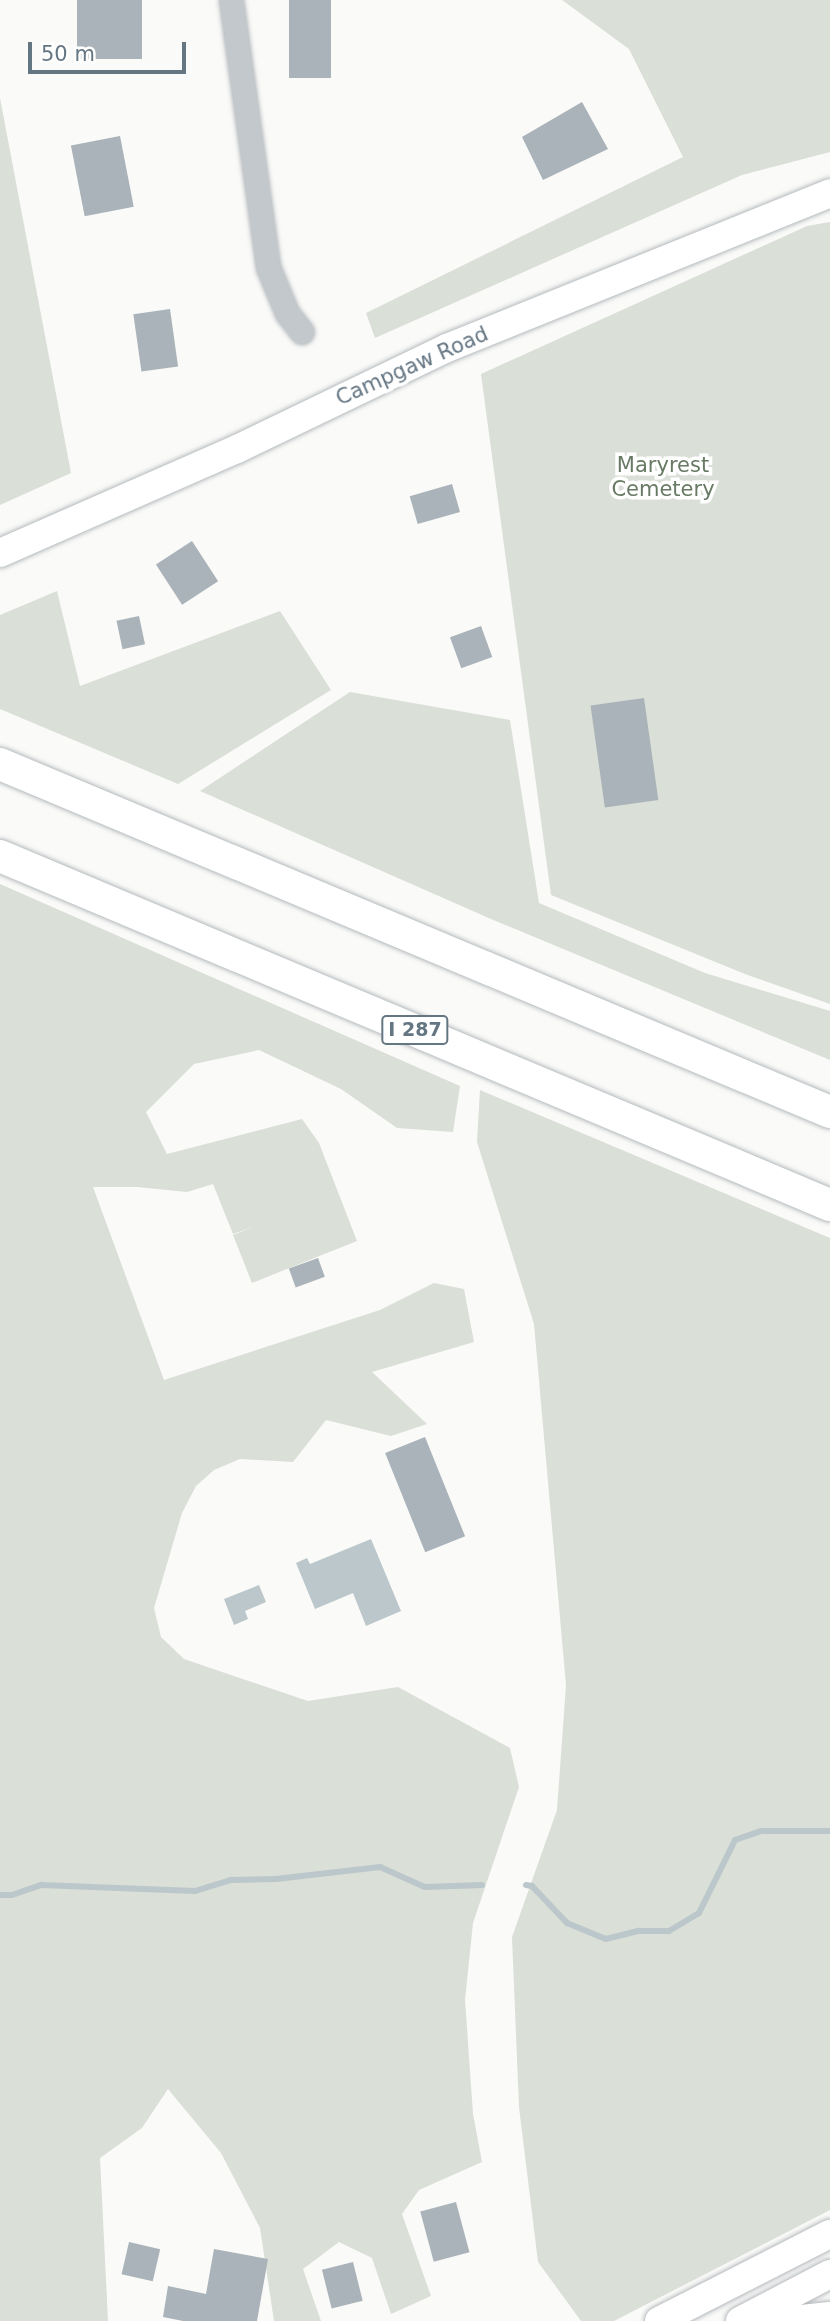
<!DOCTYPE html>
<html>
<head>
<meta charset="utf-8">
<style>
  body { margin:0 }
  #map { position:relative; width:830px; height:2321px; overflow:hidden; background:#fafaf8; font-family:"DejaVu Sans",sans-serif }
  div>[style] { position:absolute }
  .green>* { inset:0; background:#dadfd7 }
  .water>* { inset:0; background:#bbc7cb }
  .stream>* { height:6px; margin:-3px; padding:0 3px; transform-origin:3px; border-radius:3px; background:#bbc7cb }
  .building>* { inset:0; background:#aab3b9; transform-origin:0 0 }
  .roads { filter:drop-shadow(0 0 2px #b5babe) drop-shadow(0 0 2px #b5babe) }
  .minor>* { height:23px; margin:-11.5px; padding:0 11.5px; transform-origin:11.5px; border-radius:11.5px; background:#c3c8cc }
  .major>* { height:28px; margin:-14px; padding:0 14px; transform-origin:14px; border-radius:14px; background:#fff }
  .highway>* { height:32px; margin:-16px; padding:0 16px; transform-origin:16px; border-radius:16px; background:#fff }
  span { translate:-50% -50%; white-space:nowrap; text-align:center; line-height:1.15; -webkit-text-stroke:7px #fff; paint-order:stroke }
  .shield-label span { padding:2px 5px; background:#fff; border:2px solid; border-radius:5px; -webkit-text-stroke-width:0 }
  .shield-label { font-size:19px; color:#657683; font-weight:700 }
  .street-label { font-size:21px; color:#657683 }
  .park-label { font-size:21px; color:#687a64 }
  .scale { position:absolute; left:28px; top:42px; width:158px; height:32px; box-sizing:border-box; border:4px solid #657683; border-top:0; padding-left:9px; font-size:21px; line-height:24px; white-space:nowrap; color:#657683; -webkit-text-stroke:5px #fff; paint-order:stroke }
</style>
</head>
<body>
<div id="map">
  <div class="green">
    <div style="clip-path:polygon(562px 0,830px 0,830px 152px,742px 175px,375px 338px,366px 313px,683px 157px,629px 49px)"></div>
    <div style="clip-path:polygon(0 98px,71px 473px,0 505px)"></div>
    <div style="clip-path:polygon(830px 222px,830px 1004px,745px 974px,551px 895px,481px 374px,807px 226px)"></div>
    <div style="clip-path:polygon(57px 591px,80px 686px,280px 611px,331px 690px,178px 784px,0 709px,0 615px)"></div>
    <div style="clip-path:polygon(350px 692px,510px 720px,539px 903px,705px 973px,830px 1011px,830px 1060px,491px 919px,200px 791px)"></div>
    <div style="clip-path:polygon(0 884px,460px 1086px,453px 1132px,397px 1128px,341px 1089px,259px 1050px,194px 1064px,146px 1112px,167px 1154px,302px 1119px,319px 1143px,357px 1241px,252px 1283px,233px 1235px,258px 1225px,233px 1234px,213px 1184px,187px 1192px,137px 1187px,93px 1187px,164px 1380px,380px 1310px,434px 1283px,464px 1289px,474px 1342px,372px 1372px,427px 1424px,391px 1436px,326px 1420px,293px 1462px,240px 1459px,214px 1470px,196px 1486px,182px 1513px,154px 1608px,161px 1637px,184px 1659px,308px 1701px,398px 1687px,510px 1748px,519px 1787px,473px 1923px,465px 2000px,473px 2114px,482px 2162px,419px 2190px,402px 2214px,431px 2296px,391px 2314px,372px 2258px,339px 2242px,303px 2269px,321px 2321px,274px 2321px,260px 2228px,221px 2153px,168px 2089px,142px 2128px,100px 2158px,108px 2321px,0 2321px)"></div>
    <div style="clip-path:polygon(480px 1090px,830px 1238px,830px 2210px,614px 2321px,581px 2321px,538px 2262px,519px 2107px,512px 1937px,557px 1810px,566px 1685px,534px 1324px,477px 1142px)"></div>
  </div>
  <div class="water">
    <div style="clip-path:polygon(371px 1539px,401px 1611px,366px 1626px,353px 1593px,315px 1609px,296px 1563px,307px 1558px,310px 1564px)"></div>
    <div style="clip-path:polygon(259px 1585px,266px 1602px,245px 1611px,248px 1619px,234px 1625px,224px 1599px)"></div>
  </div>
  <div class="stream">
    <div style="left:526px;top:1885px;width:6px;rotate:9deg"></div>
    <div style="left:532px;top:1886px;width:51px;rotate:46.6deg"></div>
    <div style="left:567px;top:1923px;width:42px;rotate:22.3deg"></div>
    <div style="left:606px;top:1939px;width:34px;rotate:-14deg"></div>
    <div style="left:639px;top:1931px;width:30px"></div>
    <div style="left:669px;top:1931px;width:35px;rotate:-31deg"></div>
    <div style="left:699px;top:1913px;width:81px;rotate:-63.7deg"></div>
    <div style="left:735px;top:1840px;width:28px;rotate:-19deg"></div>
    <div style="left:761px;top:1831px;width:69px"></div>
    <div style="left:0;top:1895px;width:12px"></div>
    <div style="left:12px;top:1895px;width:31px;rotate:-19deg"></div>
    <div style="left:41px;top:1885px;width:154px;rotate:2.2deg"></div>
    <div style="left:195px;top:1891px;width:38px;rotate:-17deg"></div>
    <div style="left:231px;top:1880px;width:45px;rotate:-1.3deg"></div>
    <div style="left:276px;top:1879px;width:105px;rotate:-6.6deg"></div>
    <div style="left:380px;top:1867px;width:49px;rotate:24deg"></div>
    <div style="left:425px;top:1887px;width:57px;rotate:-2deg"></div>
  </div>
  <div class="building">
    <div style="left:77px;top:0;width:65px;height:59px"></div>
    <div style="left:289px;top:0;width:42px;height:78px"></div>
    <div style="clip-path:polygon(582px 102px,608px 149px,543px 180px,522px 137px)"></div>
    <div style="left:120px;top:136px;width:72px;height:50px;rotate:79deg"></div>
    <div style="left:170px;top:309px;width:58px;height:37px;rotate:82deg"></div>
    <div style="left:452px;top:484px;width:29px;height:44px;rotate:74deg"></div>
    <div style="left:192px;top:541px;width:48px;height:43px;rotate:57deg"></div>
    <div style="left:139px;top:616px;width:29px;height:23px;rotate:78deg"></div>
    <div style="left:481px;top:626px;width:33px;height:33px;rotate:70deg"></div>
    <div style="left:644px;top:698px;width:103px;height:54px;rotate:82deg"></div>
    <div style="left:318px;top:1258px;width:20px;height:31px;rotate:70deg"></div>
    <div style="left:425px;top:1437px;width:107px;height:43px;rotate:68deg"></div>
    <div style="left:456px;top:2202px;width:52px;height:37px;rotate:75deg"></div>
    <div style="left:129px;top:2242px;width:32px;height:33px;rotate:13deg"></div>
    <div style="clip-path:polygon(214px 2249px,268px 2259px,257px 2321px,183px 2321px,163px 2317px,168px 2286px,206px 2294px)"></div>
    <div style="left:353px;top:2262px;width:40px;height:32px;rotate:76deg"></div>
  </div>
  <div class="roads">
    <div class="minor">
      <div style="left:231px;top:0;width:270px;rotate:82.1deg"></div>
      <div style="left:268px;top:267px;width:50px;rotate:67.6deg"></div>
      <div style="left:287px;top:313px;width:24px;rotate:52deg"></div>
    </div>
    <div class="major">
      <div style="left:0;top:553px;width:259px;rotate:-23.7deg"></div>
      <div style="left:237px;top:449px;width:233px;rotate:-25.7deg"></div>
      <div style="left:447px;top:348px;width:413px;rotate:-22deg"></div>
      <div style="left:659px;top:2321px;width:192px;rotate:-27deg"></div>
      <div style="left:740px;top:2321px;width:102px;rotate:-27.6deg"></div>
      <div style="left:783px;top:2321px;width:47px;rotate:-6.1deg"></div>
    </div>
    <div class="highway">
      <div style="left:0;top:764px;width:900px;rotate:22.75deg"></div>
      <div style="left:0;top:856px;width:900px;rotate:22.81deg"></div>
    </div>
  </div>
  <div class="shield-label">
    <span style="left:415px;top:1030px">I 287</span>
  </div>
  <div class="street-label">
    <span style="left:412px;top:366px;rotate:-24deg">Campgaw Road</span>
  </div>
  <div class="park-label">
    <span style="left:663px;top:477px">Maryrest<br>Cemetery</span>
  </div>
  <div class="scale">50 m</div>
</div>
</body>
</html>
